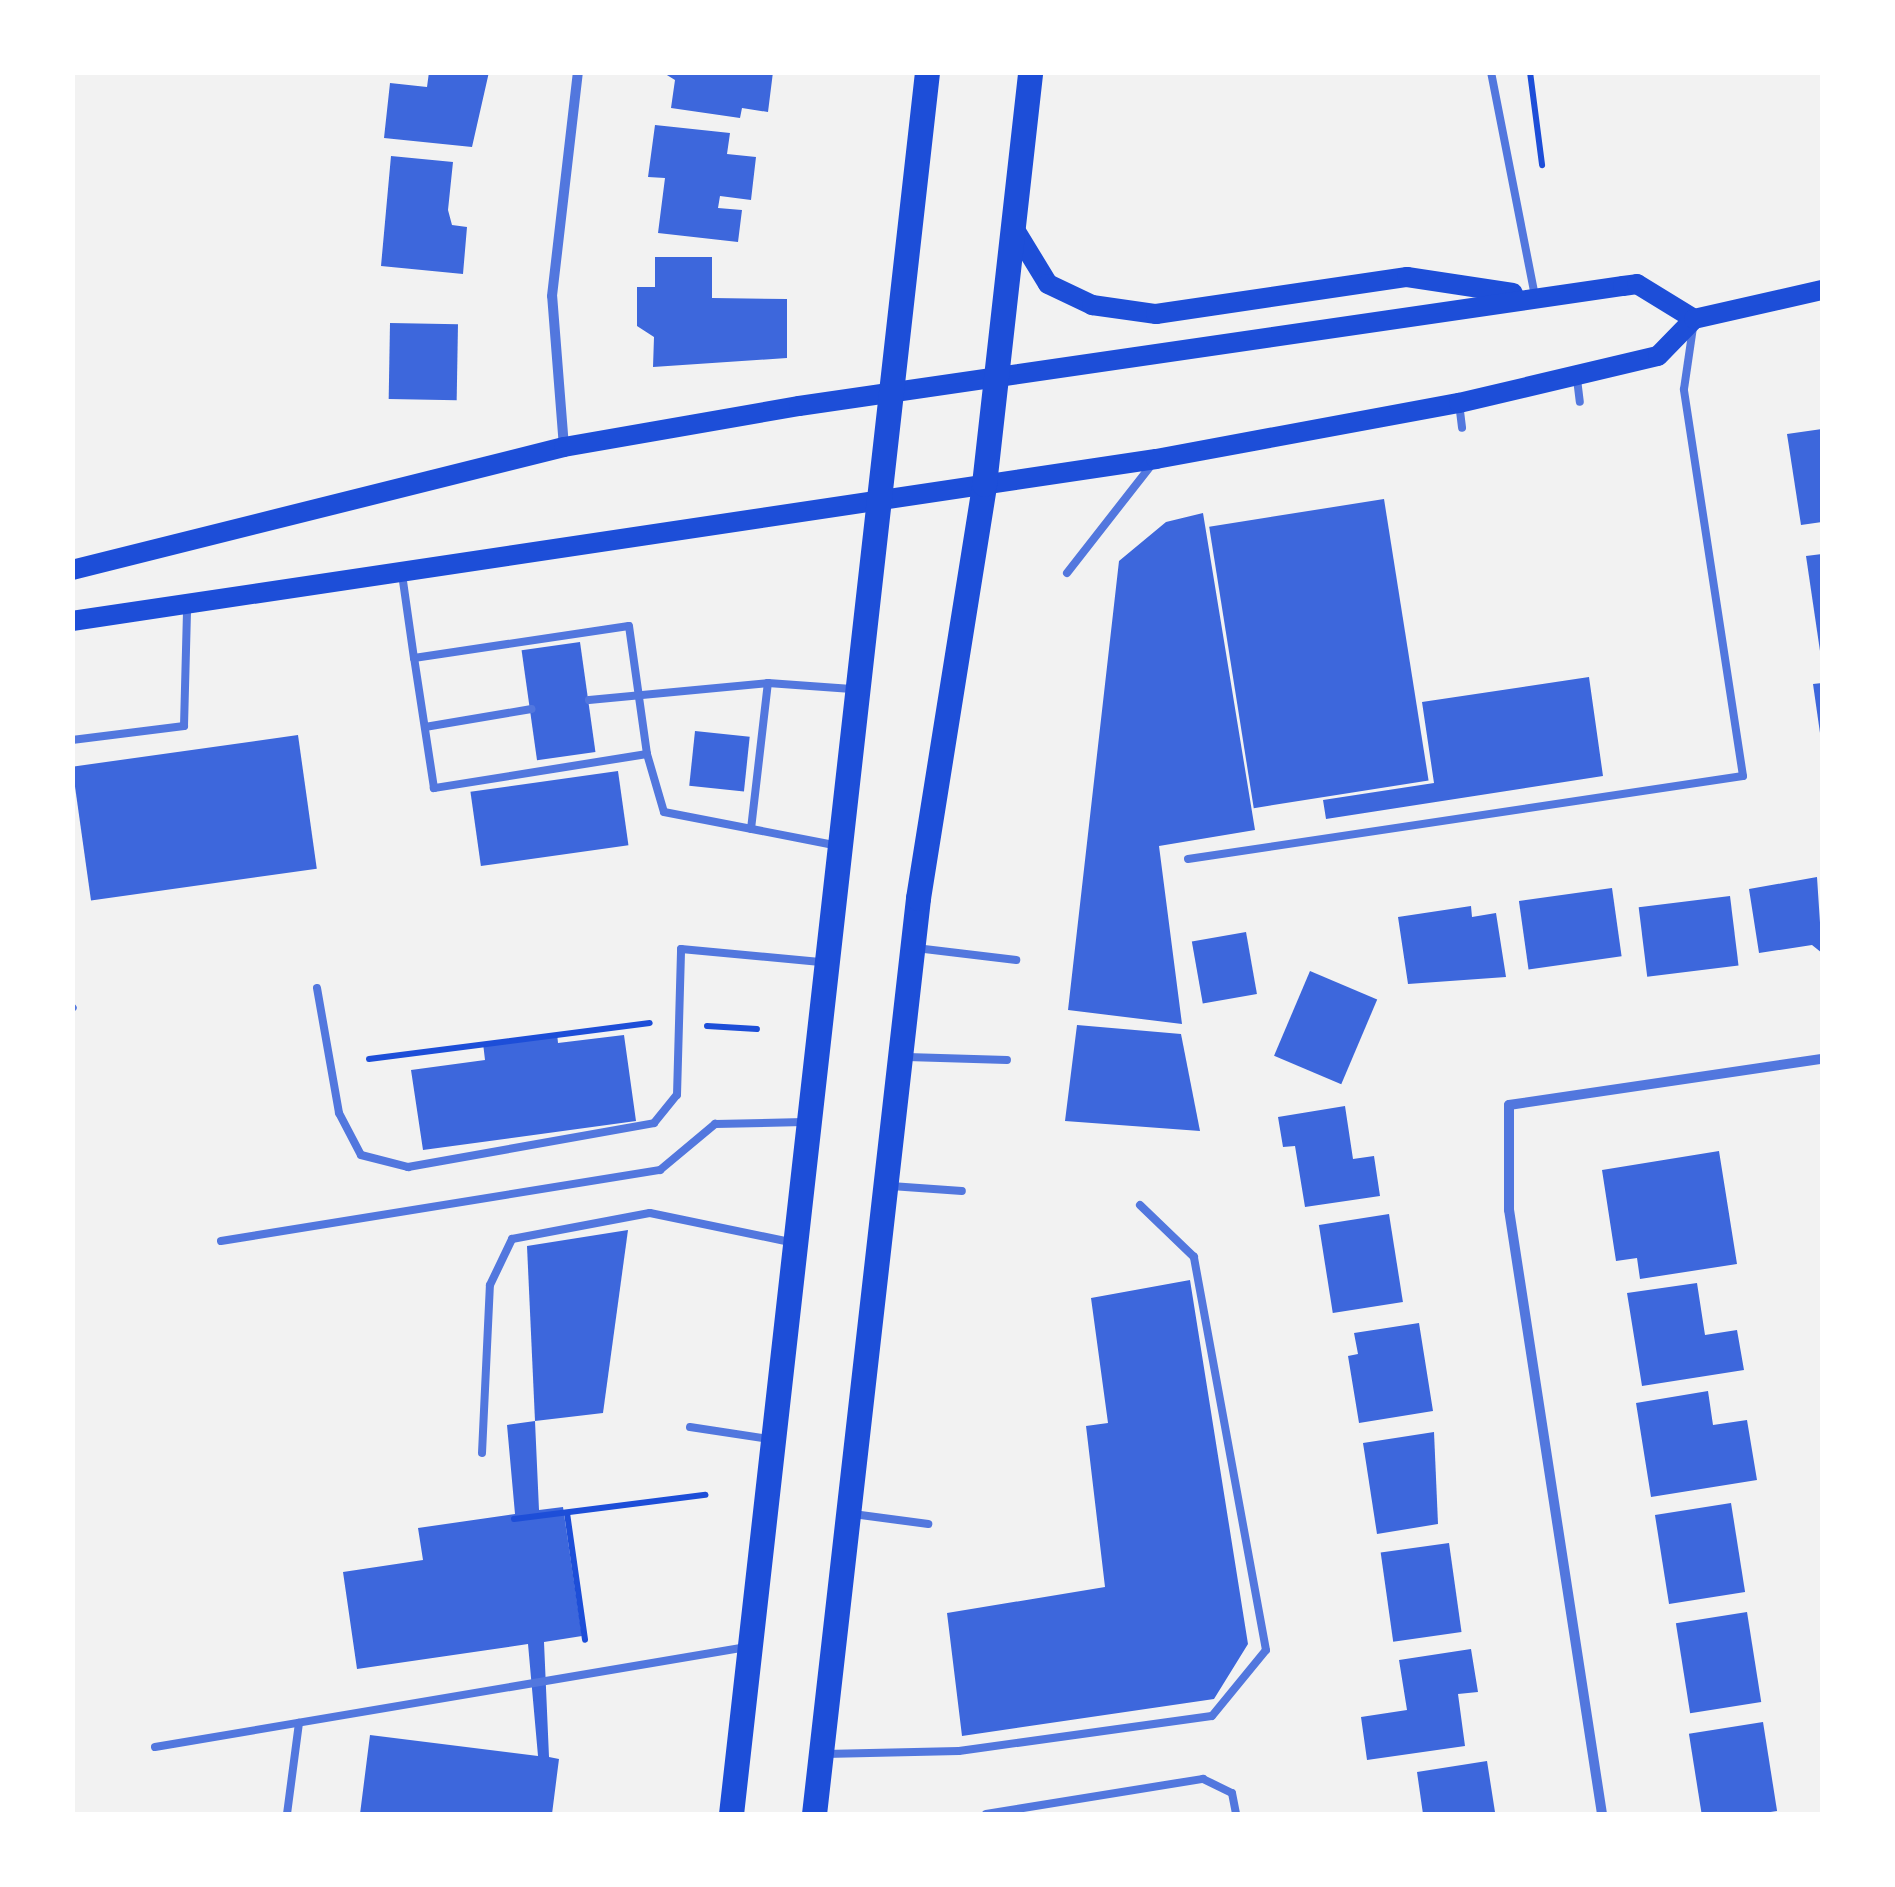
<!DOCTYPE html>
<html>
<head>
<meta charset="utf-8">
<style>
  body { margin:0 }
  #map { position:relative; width:1895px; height:1887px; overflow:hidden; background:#f2f2f2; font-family:Arial,sans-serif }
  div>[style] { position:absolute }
  .building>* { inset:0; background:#3d67dc; transform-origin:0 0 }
  .path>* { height:6px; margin:-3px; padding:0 3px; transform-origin:3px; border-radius:3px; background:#1d4ed8 }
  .service>* { height:8px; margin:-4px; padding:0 4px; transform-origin:4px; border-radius:4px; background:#5277de }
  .minor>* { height:10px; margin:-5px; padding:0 5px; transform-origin:5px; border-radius:5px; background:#5277de }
  .secondary>* { height:20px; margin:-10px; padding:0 10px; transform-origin:10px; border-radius:10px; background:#1d4ed8 }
  .primary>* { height:25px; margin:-12.5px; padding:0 12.5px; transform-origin:12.5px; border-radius:12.5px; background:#1d4ed8 }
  span { translate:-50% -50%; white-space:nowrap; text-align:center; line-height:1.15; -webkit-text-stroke:8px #fff; paint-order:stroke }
  .frame { position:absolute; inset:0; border:75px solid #fff; pointer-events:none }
</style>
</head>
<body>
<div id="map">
  <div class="building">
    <div style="clip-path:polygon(429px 72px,489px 72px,472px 147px,384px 138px,390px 83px,427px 87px)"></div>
    <div style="clip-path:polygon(662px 72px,773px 72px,768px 112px,742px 108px,740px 118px,671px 108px,675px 80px)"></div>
    <div style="clip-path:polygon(655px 125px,730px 133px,727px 154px,756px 157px,751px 200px,720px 196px,718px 208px,742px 210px,738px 242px,658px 233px,665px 178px,648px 177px)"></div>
    <div style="clip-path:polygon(391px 156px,453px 162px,448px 210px,452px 225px,467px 227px,463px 274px,381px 266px)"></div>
    <div style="clip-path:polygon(655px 257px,712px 257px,712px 298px,787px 299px,787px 358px,653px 367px,654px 337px,637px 326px,637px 287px,655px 287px)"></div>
    <div style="left:390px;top:323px;width:68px;height:76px;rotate:1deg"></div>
    <div style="clip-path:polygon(1822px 429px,1822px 522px,1801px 525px,1787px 434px)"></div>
    <div style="left:1384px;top:499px;width:285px;height:177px;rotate:81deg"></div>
    <div style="clip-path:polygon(1203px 513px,1255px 830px,1159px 846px,1182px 1024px,1068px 1010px,1119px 561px,1166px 522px)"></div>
    <div style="clip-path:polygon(1822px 554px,1822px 651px,1820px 651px,1806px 556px)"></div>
    <div style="left:580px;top:642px;width:111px;height:59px;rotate:82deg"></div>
    <div style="clip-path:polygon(1589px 677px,1603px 776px,1326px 819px,1323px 800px,1434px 783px,1422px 702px)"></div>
    <div style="clip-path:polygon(1822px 683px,1822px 733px,1820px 733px,1813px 684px)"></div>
    <div style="left:695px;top:731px;width:55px;height:55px;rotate:6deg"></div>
    <div style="left:298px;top:735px;width:135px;height:228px;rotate:82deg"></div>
    <div style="left:618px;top:771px;width:75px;height:149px;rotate:82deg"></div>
    <div style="clip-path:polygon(1817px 877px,1822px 953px,1812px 945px,1759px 953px,1749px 889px)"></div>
    <div style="left:1612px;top:888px;width:69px;height:94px;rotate:82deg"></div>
    <div style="left:1730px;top:896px;width:70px;height:92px;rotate:83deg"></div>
    <div style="clip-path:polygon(1471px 906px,1472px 917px,1496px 913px,1506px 977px,1408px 984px,1398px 917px)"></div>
    <div style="left:1246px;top:932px;width:63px;height:55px;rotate:80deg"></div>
    <div style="left:1310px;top:971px;width:73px;height:92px;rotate:23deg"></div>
    <div style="clip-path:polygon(1077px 1025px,1181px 1034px,1200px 1131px,1065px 1121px)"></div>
    <div style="clip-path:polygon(557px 1033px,558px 1043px,624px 1035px,636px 1121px,423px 1150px,411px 1070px,485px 1060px,483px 1043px)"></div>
    <div style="clip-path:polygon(1345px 1106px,1353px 1159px,1374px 1156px,1380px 1196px,1305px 1207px,1295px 1146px,1283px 1147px,1278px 1117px)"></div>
    <div style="clip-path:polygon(1719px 1151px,1737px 1264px,1640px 1279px,1637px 1258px,1616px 1261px,1602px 1170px)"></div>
    <div style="left:1389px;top:1214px;width:89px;height:71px;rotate:81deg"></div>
    <div style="clip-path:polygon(628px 1230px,603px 1413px,535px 1421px,527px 1246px)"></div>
    <div style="clip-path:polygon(1190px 1280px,1248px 1644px,1214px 1699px,962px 1736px,947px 1613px,1105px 1587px,1086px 1426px,1108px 1423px,1091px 1298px)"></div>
    <div style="clip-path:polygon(1697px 1283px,1705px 1335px,1737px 1330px,1744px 1370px,1642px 1386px,1627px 1293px)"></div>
    <div style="clip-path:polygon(1419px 1323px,1433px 1411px,1359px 1423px,1348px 1356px,1358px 1354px,1354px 1333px)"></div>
    <div style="clip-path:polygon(1708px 1391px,1713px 1425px,1747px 1420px,1757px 1480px,1651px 1497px,1636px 1403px)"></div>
    <div style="clip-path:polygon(535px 1421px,539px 1510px,563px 1507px,582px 1636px,544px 1642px,549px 1757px,559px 1759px,552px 1814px,360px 1814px,370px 1735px,538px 1756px,528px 1644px,357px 1669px,343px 1572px,423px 1560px,418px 1528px,515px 1514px,507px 1425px)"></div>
    <div style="clip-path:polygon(1434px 1432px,1438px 1524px,1377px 1534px,1363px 1443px)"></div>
    <div style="left:1731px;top:1503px;width:90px;height:77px;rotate:81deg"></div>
    <div style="left:1449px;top:1543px;width:90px;height:69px;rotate:82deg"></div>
    <div style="left:1747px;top:1612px;width:91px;height:72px;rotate:81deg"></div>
    <div style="clip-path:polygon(1471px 1649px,1478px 1692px,1458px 1694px,1465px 1746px,1367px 1760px,1361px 1717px,1407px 1710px,1399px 1660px)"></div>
    <div style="left:1763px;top:1722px;width:90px;height:75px;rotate:81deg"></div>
    <div style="clip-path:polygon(1487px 1761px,1495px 1812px,1423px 1814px,1417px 1772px)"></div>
  </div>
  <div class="path">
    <div style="left:1179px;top:72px;width:53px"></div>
    <div style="left:1530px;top:72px;width:94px;rotate:82.6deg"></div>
    <div style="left:707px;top:1026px;width:50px;rotate:3.4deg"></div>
    <div style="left:369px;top:1059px;width:283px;rotate:-7.3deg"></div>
    <div style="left:567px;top:1513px;width:128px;rotate:81.9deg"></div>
    <div style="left:514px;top:1519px;width:193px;rotate:-7.2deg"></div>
  </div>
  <div class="service">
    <div style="left:1491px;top:72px;width:228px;rotate:78.9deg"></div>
    <div style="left:1577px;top:379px;width:23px;rotate:83deg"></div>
    <div style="left:1459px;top:403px;width:25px;rotate:83deg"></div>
    <div style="left:1067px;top:573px;width:140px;rotate:-52deg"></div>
    <div style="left:402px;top:574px;width:85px;rotate:81.9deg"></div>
    <div style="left:414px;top:658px;width:217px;rotate:-8.5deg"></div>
    <div style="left:629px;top:626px;width:129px;rotate:82deg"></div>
    <div style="left:647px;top:754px;width:216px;rotate:170.9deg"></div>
    <div style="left:434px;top:788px;width:132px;rotate:-98.7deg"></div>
    <div style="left:589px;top:700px;width:180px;rotate:-5.4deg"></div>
    <div style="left:768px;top:683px;width:84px;rotate:4.1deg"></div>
    <div style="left:425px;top:727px;width:108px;rotate:-9.6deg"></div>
    <div style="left:72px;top:740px;width:113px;rotate:-7.1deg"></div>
    <div style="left:184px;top:726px;width:118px;rotate:-88.5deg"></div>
    <div style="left:647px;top:754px;width:60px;rotate:73.7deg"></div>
    <div style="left:664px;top:812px;width:173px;rotate:11deg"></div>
    <div style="left:751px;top:829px;width:147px;rotate:-83.4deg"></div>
    <div style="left:1188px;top:859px;width:561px;rotate:-8.51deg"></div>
    <div style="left:1743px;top:776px;width:391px;rotate:-98.7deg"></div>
    <div style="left:1684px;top:389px;width:63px;rotate:-81.7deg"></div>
    <div style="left:916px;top:948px;width:101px;rotate:6.8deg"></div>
    <div style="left:317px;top:988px;width:127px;rotate:80deg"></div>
    <div style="left:339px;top:1113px;width:47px;rotate:62.4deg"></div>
    <div style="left:361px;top:1155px;width:49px;rotate:14.3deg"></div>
    <div style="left:408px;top:1167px;width:250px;rotate:-10.1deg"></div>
    <div style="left:654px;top:1123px;width:36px;rotate:-51deg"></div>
    <div style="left:677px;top:1095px;width:146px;rotate:-88.4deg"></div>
    <div style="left:681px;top:949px;width:140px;rotate:5.3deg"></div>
    <div style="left:72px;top:1007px;width:1px;rotate:45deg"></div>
    <div style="left:907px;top:1057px;width:100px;rotate:1.7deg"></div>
    <div style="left:891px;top:1186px;width:71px;rotate:4deg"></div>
    <div style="left:221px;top:1241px;width:445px;rotate:-9.2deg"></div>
    <div style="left:660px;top:1170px;width:72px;rotate:-39.9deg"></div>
    <div style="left:715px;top:1124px;width:89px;rotate:-1.3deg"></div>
    <div style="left:690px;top:1427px;width:80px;rotate:8.6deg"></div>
    <div style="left:482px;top:1453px;width:168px;rotate:-87.3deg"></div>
    <div style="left:490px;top:1285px;width:51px;rotate:-64.4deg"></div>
    <div style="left:512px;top:1239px;width:140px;rotate:-10.7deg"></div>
    <div style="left:650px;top:1213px;width:143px;rotate:11.7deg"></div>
    <div style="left:853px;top:1514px;width:76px;rotate:7.6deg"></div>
    <div style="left:155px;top:1747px;width:600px;rotate:-9.59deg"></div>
    <div style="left:825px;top:1754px;width:134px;rotate:-1.3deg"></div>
    <div style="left:959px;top:1751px;width:255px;rotate:-7.9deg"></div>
    <div style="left:1212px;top:1716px;width:85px;rotate:-50.7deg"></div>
    <div style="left:1266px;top:1650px;width:400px;rotate:-100.4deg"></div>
    <div style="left:1194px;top:1257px;width:75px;rotate:-136.1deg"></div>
    <div style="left:287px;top:1814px;width:92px;rotate:-82.5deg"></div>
    <div style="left:986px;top:1814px;width:220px;rotate:-9.2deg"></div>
    <div style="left:1203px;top:1779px;width:32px;rotate:26deg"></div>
    <div style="left:1232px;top:1793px;width:21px;rotate:79deg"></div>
  </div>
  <div class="minor">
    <div style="left:564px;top:447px;width:151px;rotate:-94.5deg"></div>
    <div style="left:552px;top:296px;width:226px;rotate:-83.4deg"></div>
    <div style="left:1602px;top:1814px;width:611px;rotate:-98.75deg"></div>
    <div style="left:1509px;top:1210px;width:105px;rotate:-90deg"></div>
    <div style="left:1509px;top:1105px;width:316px;rotate:-8.4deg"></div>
  </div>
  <div class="secondary">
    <div style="left:1012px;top:225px;width:69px;rotate:58.6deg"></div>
    <div style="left:1048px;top:284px;width:49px;rotate:25.5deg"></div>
    <div style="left:1092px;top:305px;width:65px;rotate:8deg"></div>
    <div style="left:1156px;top:314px;width:254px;rotate:-8.4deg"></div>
    <div style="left:1407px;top:277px;width:107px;rotate:8.6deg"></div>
    <div style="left:72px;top:570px;width:507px;rotate:-14.04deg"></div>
    <div style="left:564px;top:447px;width:239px;rotate:-9.9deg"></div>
    <div style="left:799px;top:406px;width:833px;rotate:-8.29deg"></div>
    <div style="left:1623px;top:286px;width:14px;rotate:-8deg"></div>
    <div style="left:1637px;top:284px;width:67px;rotate:31.6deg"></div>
    <div style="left:72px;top:621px;width:1096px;rotate:-8.5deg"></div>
    <div style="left:1156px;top:459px;width:308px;rotate:-10.5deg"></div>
    <div style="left:1459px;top:403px;width:204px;rotate:-13.3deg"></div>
    <div style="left:1658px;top:356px;width:52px;rotate:-45.8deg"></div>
    <div style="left:1694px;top:319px;width:131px;rotate:-12.8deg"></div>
  </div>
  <div class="primary">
    <div style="left:731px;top:1814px;width:1753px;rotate:-83.58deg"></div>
    <div style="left:814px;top:1814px;width:922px;rotate:-83.52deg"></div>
    <div style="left:918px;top:898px;width:419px;rotate:-80.9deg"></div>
    <div style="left:984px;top:484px;width:415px;rotate:-83.6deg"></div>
  </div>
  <div class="frame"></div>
</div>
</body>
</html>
